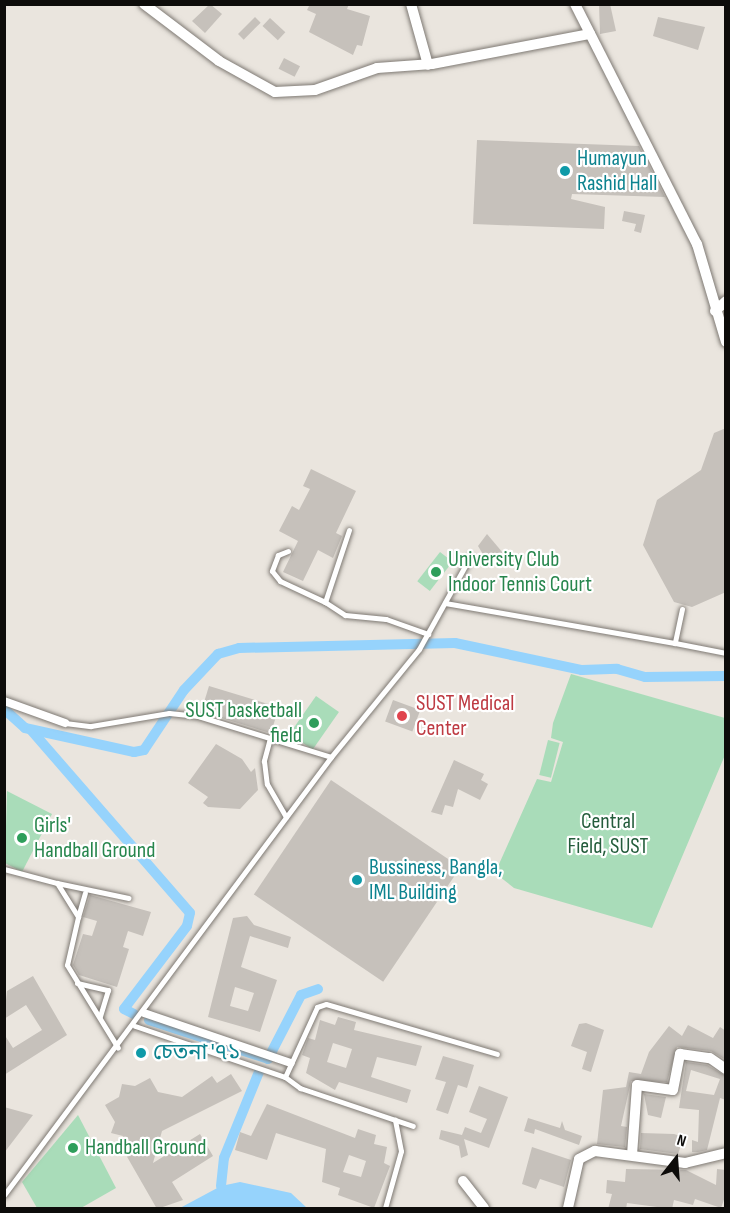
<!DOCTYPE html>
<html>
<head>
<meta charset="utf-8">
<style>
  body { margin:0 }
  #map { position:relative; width:730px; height:1213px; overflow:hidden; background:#eae5de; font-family:"Sofia Sans Condensed","Noto Sans Bengali",sans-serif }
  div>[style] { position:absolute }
  .green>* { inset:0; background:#a9dcb9; transform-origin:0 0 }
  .water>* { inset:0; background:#96d3fc }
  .canal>* { height:10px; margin:-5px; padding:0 5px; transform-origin:5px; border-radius:5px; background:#96d3fc }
  .building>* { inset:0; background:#c6c1bb; transform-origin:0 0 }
  .roads { filter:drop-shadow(0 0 2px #7e7973) drop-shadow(0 0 2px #7e7973) }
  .service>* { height:5px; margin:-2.5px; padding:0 2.5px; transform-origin:2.5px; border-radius:2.5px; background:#fff }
  .pedestrian>* { height:8px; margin:-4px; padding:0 4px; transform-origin:4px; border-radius:4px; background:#fff }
  .minor>* { height:10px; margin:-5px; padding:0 5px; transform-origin:5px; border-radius:5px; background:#fff }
  .dots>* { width:16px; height:16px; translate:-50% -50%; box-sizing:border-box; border:3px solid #fff; border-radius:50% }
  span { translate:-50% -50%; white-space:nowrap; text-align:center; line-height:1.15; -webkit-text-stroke:4.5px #fff; paint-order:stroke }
  .culture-label { font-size:22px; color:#0d838f }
  .left { translate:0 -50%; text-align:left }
  .leisure-label { font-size:22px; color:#27864d }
  .right { translate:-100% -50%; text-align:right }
  .health-label { font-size:22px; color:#be3a42 }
  .park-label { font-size:22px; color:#235c3b }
  .frame { position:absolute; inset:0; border:6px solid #0d0c0a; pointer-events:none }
  .north { position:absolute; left:646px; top:1129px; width:60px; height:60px; -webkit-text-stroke:4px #fff; paint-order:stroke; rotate:17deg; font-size:16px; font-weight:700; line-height:24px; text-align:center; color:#0d0c0a }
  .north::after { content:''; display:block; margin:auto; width:21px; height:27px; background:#0d0c0a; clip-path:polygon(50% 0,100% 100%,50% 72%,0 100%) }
</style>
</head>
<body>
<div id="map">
  <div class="green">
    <div style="left:440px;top:552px;width:16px;height:37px;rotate:38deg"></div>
    <div style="clip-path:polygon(571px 674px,725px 718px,725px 755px,652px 928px,514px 888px,495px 873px,537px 779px,551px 782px,563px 742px,551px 738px,553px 723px)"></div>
    <div style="left:316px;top:696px;width:28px;height:46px;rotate:35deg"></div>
    <div style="left:548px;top:740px;width:12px;height:36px;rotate:14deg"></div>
    <div style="clip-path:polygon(7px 791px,52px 814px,22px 872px,5px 863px)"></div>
    <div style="clip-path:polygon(78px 1115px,116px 1188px,81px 1208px,37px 1208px,22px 1182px)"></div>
  </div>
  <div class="water">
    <div style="clip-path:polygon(240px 1182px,291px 1193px,307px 1208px,180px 1208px,221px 1186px)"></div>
  </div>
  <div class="canal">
    <div style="left:4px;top:709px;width:28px;rotate:42deg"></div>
    <div style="left:25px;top:728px;width:112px;rotate:12.4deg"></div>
    <div style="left:134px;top:752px;width:10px;rotate:-11deg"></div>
    <div style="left:144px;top:750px;width:72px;rotate:-56.3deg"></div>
    <div style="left:184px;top:690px;width:50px;rotate:-46.6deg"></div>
    <div style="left:218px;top:654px;width:22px;rotate:-16deg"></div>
    <div style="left:239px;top:648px;width:216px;rotate:-1.3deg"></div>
    <div style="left:455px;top:643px;width:130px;rotate:12deg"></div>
    <div style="left:582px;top:670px;width:35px;rotate:-2deg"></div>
    <div style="left:617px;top:669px;width:29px;rotate:16deg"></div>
    <div style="left:645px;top:677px;width:81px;rotate:-0.7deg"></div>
    <div style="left:31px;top:730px;width:242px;rotate:49deg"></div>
    <div style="left:190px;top:913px;width:13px;rotate:103deg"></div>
    <div style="left:187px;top:926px;width:104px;rotate:127.2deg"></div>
    <div style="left:124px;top:1009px;width:11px;rotate:27deg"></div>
    <div style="left:149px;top:1020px;width:125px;rotate:18.1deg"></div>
    <div style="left:268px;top:1059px;width:72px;rotate:-62.7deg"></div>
    <div style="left:301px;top:995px;width:18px;rotate:-19deg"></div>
    <div style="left:221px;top:1186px;width:28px;rotate:-84deg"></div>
    <div style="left:224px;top:1158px;width:93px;rotate:-67.9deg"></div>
  </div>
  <div class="building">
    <div style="clip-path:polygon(210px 4px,222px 14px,205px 33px,192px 21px)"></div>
    <div style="clip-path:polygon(310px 4px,349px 4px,347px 9px,370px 16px,362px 46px,357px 45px,353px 55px,309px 32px,316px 14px,307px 10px)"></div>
    <div style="clip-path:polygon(599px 4px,610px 4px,616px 31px,600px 34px)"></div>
    <div style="left:255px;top:17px;width:8px;height:24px;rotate:45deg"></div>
    <div style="clip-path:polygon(658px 17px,705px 27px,698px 50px,653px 36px)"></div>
    <div style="left:270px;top:18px;width:21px;height:11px;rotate:43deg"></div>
    <div style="left:284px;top:58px;width:18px;height:12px;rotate:27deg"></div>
    <div style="clip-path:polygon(477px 140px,639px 146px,665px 197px,572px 194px,571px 199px,605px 207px,604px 229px,473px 224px)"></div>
    <div style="clip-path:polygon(624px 211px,645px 215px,641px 233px,634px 231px,636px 224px,622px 221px)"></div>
    <div style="clip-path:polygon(726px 428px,726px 592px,692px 607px,674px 602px,643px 545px,657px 500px,701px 470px,714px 433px)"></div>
    <div style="clip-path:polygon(311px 469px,356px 491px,336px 533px,342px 536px,333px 558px,318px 550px,303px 581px,283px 572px,298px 541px,279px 531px,292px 506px,299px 510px,310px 489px,303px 486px)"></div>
    <div style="clip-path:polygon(487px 534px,503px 553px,487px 561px,478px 546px)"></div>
    <div style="left:209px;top:686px;width:73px;height:27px;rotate:17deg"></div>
    <div style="left:393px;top:700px;width:29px;height:23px;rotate:20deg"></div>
    <div style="clip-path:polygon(216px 744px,242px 759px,251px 772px,255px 768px,258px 790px,240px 809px,208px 807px,203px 803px,208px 797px,188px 783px)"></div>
    <div style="clip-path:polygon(454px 760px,484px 774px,481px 780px,488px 784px,480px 800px,458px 789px,453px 807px,445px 805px,442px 815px,431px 812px)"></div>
    <div style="left:331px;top:780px;width:156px;height:138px;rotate:34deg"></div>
    <div style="clip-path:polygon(90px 895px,151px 912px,143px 936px,128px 931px,123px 947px,129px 949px,117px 987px,79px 975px,73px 965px,83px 934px,92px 936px,97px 921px,83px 917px)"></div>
    <div style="clip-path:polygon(evenodd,247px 916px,254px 925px,291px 937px,288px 948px,250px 936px,241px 967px,277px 980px,260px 1032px,208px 1017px,233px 918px,247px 916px,235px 987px,254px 993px,248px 1011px,230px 1006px,235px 987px)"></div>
    <div style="clip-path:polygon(33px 976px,67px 1035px,4px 1075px,4px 1034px,13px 1048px,42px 1030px,26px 1005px,4px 1019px,7px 991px)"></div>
    <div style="clip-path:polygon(evenodd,338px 1017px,356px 1022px,354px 1030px,422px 1046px,416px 1066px,377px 1057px,371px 1077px,411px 1090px,407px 1103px,339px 1082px,335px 1090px,306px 1073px,310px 1058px,302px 1055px,308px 1038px,315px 1040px,320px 1020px,335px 1025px,338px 1017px,333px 1043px,352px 1049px,346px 1068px,327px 1062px,333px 1043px)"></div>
    <div style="clip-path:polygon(586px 1023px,604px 1030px,591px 1072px,582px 1069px,587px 1052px,571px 1046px,579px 1024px)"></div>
    <div style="clip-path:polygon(688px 1025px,713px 1038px,720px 1027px,726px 1031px,726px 1060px,711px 1051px,677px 1047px,667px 1082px,631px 1081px,621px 1126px,627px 1127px,625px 1147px,597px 1144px,603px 1090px,626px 1087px,629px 1072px,641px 1074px,649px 1052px,669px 1026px,682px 1036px)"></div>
    <div style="clip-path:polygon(443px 1056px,474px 1065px,467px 1088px,458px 1085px,448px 1114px,436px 1110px,446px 1082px,435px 1079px)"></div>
    <div style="clip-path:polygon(evenodd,686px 1062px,707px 1065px,726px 1076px,726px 1100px,720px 1098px,707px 1150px,698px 1152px,692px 1152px,692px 1140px,698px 1142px,699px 1110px,679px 1108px,686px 1062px,691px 1070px,720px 1079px,714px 1095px,686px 1091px,691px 1070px)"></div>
    <div style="clip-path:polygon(231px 1074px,242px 1091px,162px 1131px,153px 1163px,200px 1134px,213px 1156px,172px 1182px,183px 1200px,157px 1209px,126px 1155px,133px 1152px,123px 1136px,111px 1133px,115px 1122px,105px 1105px,119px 1097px,122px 1084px,135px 1086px,150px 1078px,158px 1092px,182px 1097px,212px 1076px,217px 1083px)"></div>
    <div style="clip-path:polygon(479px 1086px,508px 1097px,489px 1148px,464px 1139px,468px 1155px,461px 1158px,459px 1146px,439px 1139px,441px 1130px,462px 1135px,465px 1127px,481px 1133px,487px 1119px,469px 1112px)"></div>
    <div style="clip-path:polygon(644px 1094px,666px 1097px,661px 1118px,648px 1115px)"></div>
    <div style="clip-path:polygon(evenodd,267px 1104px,355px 1138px,358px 1129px,376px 1135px,374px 1144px,387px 1147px,384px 1163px,390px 1166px,374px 1208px,338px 1195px,340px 1188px,322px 1182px,326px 1149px,276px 1133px,267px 1160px,235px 1150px,240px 1132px,251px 1136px,267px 1104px,349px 1155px,366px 1161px,361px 1177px,343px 1172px,349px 1155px)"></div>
    <div style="clip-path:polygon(4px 1107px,33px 1115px,4px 1153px)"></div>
    <div style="clip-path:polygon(528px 1118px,560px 1128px,562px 1121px,565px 1130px,582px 1136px,579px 1145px,535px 1129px,534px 1134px,524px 1131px)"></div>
    <div style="clip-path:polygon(641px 1133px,674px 1134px,684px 1137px,678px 1154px,640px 1149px)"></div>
    <div style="clip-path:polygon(532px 1147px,571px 1160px,564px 1187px,540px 1179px,536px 1189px,522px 1184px)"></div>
    <div style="clip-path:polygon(626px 1169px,686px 1170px,716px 1185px,717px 1169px,726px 1170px,726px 1194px,721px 1208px,695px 1199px,693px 1205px,674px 1200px,672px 1209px,627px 1203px,626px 1209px,608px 1209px,612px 1194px,606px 1193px,607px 1180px,625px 1182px)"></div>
  </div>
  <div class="roads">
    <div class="service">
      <div style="left:349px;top:530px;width:76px;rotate:108.4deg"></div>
      <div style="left:325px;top:602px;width:24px;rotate:33deg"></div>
      <div style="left:345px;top:615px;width:41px;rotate:5.6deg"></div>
      <div style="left:386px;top:619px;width:45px;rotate:19.7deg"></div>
      <div style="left:288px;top:551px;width:11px;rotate:158deg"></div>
      <div style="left:278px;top:555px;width:17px;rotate:111deg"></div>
      <div style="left:272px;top:571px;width:13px;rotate:51deg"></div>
      <div style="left:280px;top:581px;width:50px;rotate:25deg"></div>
      <div style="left:445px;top:603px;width:233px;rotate:9.9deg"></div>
      <div style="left:682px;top:609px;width:35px;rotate:102deg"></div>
      <div style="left:675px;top:643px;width:52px;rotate:11.1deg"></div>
      <div style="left:65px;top:723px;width:26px;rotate:7deg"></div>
      <div style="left:91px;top:726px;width:79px;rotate:-9.5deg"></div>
      <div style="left:169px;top:713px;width:29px;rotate:6deg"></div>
      <div style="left:198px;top:716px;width:139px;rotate:17.1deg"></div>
      <div style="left:270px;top:738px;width:24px;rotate:105deg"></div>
      <div style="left:264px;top:761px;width:23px;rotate:83deg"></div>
      <div style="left:267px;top:784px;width:38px;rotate:60deg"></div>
      <div style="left:4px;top:869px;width:55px;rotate:14.8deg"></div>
      <div style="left:57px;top:883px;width:40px;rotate:58deg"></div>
      <div style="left:78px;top:917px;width:49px;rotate:102.9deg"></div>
      <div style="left:67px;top:965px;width:97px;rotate:58.4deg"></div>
      <div style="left:57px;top:883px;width:73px;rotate:11.9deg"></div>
      <div style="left:78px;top:917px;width:25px;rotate:-74deg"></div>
      <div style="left:77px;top:983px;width:32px;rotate:13deg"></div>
      <div style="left:108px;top:990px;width:28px;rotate:107deg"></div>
      <div style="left:135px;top:1026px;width:158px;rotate:18.8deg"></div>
      <div style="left:285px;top:1077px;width:77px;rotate:-65.4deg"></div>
      <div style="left:317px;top:1007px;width:9px;rotate:-18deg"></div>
      <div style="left:326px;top:1004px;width:178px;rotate:16.3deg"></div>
      <div style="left:285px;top:1077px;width:19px;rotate:36deg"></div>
      <div style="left:300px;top:1088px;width:119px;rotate:18.6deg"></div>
      <div style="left:4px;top:1195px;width:547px;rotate:-53.26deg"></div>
      <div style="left:331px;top:757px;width:139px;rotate:-50.8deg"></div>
      <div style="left:419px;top:649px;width:105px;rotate:-61deg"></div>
      <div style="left:385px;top:1208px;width:59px;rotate:-74.3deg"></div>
      <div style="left:401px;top:1151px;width:32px;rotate:-101deg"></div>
    </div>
    <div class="pedestrian">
      <div style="left:4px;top:701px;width:65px;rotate:19.8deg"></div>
      <div style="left:144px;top:1013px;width:155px;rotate:18.8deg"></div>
    </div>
    <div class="minor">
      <div style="left:144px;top:4px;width:94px;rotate:37.2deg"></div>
      <div style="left:219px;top:61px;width:64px;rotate:29deg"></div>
      <div style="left:275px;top:92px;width:40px;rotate:-2.9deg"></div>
      <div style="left:315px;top:90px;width:66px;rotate:-19.5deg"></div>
      <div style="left:377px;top:68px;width:55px;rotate:-4.2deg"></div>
      <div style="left:432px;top:64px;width:161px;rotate:-10.8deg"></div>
      <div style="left:411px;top:4px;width:63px;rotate:74.4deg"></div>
      <div style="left:575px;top:4px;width:269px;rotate:63.1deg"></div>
      <div style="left:697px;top:244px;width:102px;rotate:73.5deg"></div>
      <div style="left:715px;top:311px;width:15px;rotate:-42deg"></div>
      <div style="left:632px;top:1155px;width:70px;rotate:-85.9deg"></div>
      <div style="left:637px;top:1085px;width:36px;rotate:8deg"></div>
      <div style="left:673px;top:1090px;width:37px;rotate:-79deg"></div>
      <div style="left:680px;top:1054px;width:30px;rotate:8deg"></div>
      <div style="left:710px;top:1058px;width:19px;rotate:35deg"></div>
      <div style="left:463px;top:1181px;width:34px;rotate:52deg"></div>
      <div style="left:568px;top:1208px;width:50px;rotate:-77.3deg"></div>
      <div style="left:579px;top:1159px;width:18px;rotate:-27deg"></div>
      <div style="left:595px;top:1151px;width:91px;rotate:7.6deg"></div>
      <div style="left:685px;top:1163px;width:42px;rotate:-13.7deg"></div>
    </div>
  </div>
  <div class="dots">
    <div style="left:565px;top:171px;background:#0f9aa8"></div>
    <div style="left:436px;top:572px;background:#2e9e5b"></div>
    <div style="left:402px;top:716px;background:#e0444e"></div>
    <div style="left:314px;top:723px;background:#2e9e5b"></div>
    <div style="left:22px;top:838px;background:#2e9e5b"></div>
    <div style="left:357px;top:880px;background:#0f9aa8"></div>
    <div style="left:141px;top:1053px;background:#0f9aa8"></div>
    <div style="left:73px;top:1148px;background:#2e9e5b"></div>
  </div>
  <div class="culture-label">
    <span class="left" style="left:577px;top:171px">Humayun<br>Rashid Hall</span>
    <span class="left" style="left:369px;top:880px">Bussiness, Bangla,<br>IML Building</span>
    <span class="left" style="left:153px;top:1053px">চেতনা '৭১</span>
  </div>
  <div class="leisure-label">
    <span class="left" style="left:448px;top:572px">University Club<br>Indoor Tennis Court</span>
    <span class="right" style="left:302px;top:723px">SUST basketball<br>field</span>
    <span class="left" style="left:34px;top:838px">Girls'<br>Handball Ground</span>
    <span class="left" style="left:85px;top:1148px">Handball Ground</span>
  </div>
  <div class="health-label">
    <span class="left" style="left:416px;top:716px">SUST Medical<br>Center</span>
  </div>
  <div class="park-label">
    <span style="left:608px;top:834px">Central<br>Field, SUST</span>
  </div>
  <div class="frame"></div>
  <div class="north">N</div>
</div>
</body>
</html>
